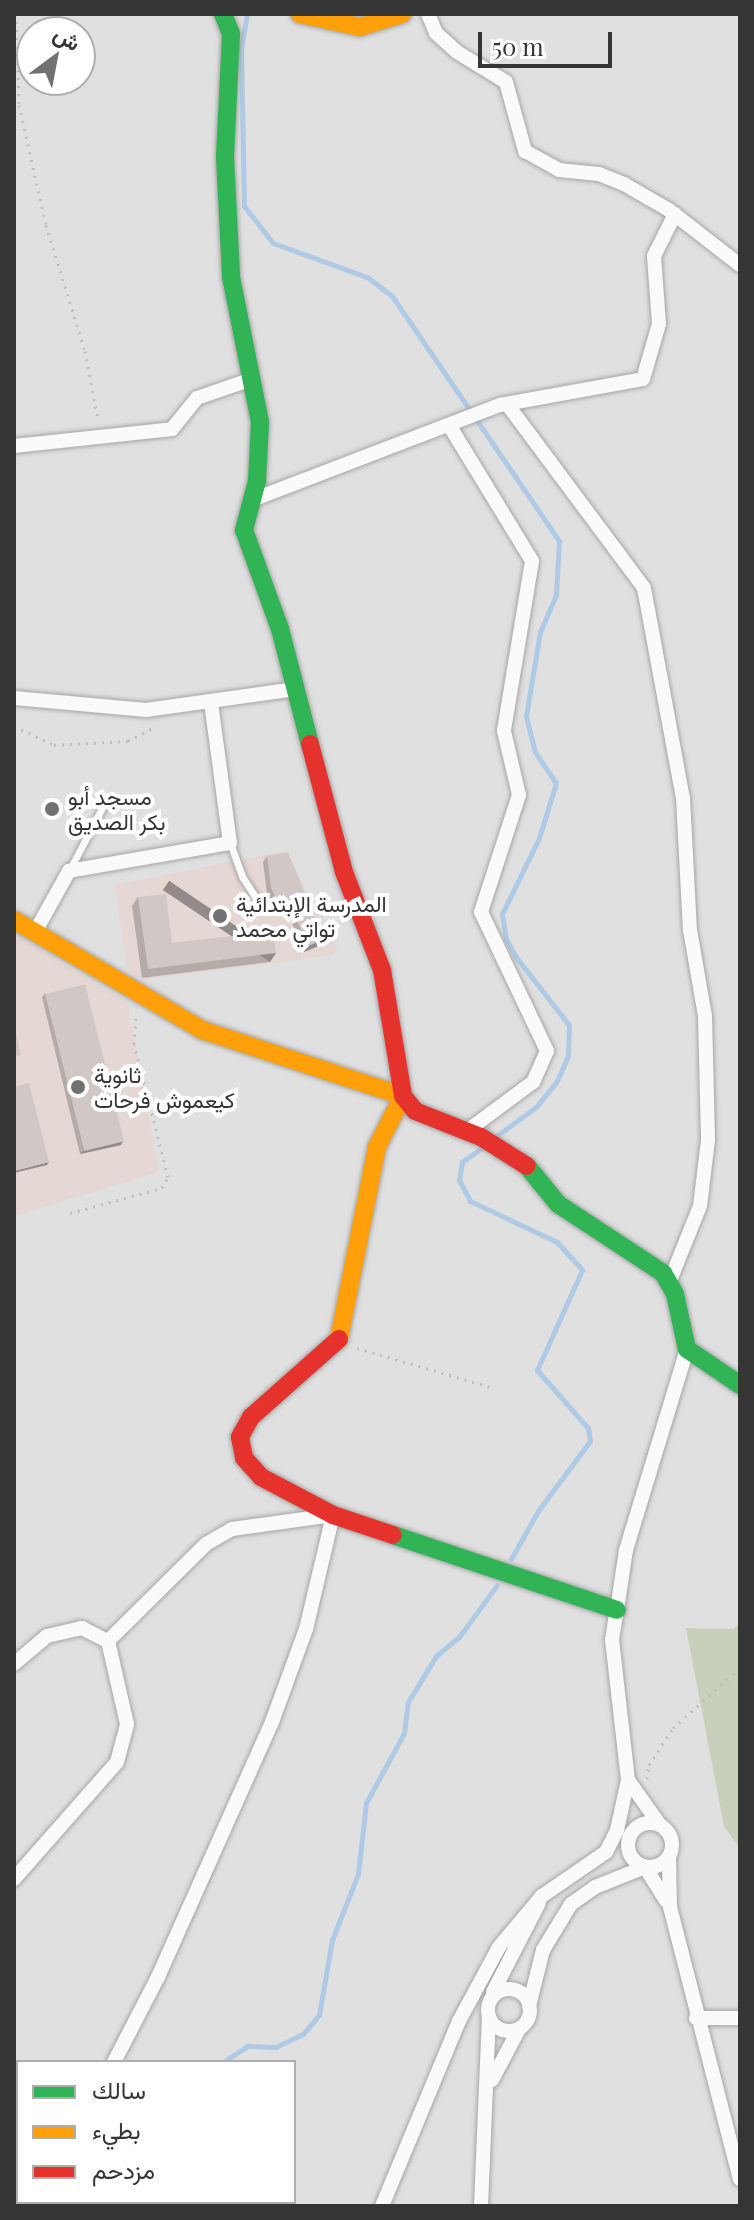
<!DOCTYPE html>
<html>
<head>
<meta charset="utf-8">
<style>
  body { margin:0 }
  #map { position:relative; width:754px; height:2220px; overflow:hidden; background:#e0e0e0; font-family:"Playfair Display",Vazirmatn,serif }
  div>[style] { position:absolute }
  .education>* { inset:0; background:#e5d7d4 }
  .green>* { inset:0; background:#c8cfbb }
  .stream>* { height:5px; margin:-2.5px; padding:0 2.5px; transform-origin:2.5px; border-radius:2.5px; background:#aecae5 }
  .path>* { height:3px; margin-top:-1.5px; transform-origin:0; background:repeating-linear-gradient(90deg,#bfbfbf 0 2px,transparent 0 8px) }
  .roads { filter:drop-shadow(0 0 2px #a6a6a6) drop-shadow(0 0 2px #a6a6a6) }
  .lane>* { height:7px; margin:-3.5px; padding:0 3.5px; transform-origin:3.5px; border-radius:3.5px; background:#fafafa }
  .street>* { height:14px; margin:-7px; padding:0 7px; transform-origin:7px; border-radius:7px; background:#fafafa }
  .street>.ring { margin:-7px; padding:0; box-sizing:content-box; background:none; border:14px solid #fafafa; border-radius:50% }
  .fast>* { height:18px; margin:-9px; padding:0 9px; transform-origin:9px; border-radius:9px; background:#30b455 }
  .slow>* { height:18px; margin:-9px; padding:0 9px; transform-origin:9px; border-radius:9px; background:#ff9f0a }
  .jam>* { height:18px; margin:-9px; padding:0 9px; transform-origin:9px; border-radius:9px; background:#e5322d }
  .wall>* { inset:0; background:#b4aba9 }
  .shaded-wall>* { inset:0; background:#928b89; transform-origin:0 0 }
  .building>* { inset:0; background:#d1c7c4; transform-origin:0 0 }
  .dots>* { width:22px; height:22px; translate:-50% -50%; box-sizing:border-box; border:4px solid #fff; border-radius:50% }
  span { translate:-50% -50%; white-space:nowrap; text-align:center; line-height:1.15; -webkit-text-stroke:8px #fff; paint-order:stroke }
  .poi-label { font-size:22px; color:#363536 }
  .left { translate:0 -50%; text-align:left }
  .frame { position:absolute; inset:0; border:16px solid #363536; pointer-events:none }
  .legend { position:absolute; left:16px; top:2060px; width:280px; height:144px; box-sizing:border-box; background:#fff; border:2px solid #afaeaf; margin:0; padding:10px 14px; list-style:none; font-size:24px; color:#363536 }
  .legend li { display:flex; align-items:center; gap:16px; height:40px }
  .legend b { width:40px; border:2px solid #afaeaf }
  .north { position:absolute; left:16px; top:16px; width:80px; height:80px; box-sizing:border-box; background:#fff; border:2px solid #afaeaf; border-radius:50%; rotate:32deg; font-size:22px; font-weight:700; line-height:32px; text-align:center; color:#363536 }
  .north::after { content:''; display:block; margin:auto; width:28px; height:36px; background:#727172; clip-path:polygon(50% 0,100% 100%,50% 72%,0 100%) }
  .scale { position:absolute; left:478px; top:32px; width:134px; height:36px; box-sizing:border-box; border:4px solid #363536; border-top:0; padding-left:10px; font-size:24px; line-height:28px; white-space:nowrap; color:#363536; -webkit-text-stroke:6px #fff; paint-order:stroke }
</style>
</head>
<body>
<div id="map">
  <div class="education">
    <div style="clip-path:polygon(285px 851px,338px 948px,334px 955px,142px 980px,127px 969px,115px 885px)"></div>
    <div style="clip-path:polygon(14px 933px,127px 1002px,159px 1172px,14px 1216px)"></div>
  </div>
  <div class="green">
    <div style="clip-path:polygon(740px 1623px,740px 1849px,724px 1826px,686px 1628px,734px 1629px)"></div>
  </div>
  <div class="stream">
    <div style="left:247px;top:14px;width:34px;rotate:100deg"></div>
    <div style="left:241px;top:47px;width:159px;rotate:88.9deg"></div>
    <div style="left:244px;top:206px;width:47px;rotate:51.9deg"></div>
    <div style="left:273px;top:243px;width:100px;rotate:19.9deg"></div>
    <div style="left:367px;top:277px;width:31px;rotate:37deg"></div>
    <div style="left:392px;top:296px;width:297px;rotate:55.7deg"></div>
    <div style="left:559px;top:541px;width:54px;rotate:93.2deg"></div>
    <div style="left:556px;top:595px;width:40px;rotate:113.4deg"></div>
    <div style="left:540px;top:632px;width:85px;rotate:99.5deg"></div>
    <div style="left:526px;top:716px;width:37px;rotate:76deg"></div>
    <div style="left:535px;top:752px;width:37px;rotate:56deg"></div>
    <div style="left:556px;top:783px;width:58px;rotate:107.2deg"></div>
    <div style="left:539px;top:838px;width:85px;rotate:116deg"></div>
    <div style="left:502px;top:914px;width:25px;rotate:81deg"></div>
    <div style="left:506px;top:939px;width:21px;rotate:61deg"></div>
    <div style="left:516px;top:957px;width:86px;rotate:52.1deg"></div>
    <div style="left:569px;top:1025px;width:31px;rotate:92deg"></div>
    <div style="left:568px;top:1056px;width:27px;rotate:114deg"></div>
    <div style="left:557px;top:1081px;width:33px;rotate:129deg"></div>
    <div style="left:536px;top:1107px;width:51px;rotate:143.8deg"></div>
    <div style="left:484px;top:1146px;width:27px;rotate:144deg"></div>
    <div style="left:462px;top:1162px;width:18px;rotate:99deg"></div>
    <div style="left:459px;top:1180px;width:24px;rotate:62deg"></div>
    <div style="left:470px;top:1201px;width:96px;rotate:25.2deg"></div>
    <div style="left:557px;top:1242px;width:38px;rotate:48deg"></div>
    <div style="left:582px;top:1270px;width:110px;rotate:114.2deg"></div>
    <div style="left:537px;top:1370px;width:77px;rotate:48.7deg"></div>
    <div style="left:588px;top:1428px;width:13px;rotate:81deg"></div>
    <div style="left:590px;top:1441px;width:87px;rotate:126.6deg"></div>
    <div style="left:538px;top:1511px;width:55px;rotate:119.4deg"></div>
    <div style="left:223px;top:2062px;width:30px;rotate:-33deg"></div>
    <div style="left:248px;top:2046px;width:28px;rotate:2deg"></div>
    <div style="left:276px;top:2047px;width:30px;rotate:-26deg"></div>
    <div style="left:303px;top:2034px;width:25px;rotate:-50deg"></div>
    <div style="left:319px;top:2015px;width:76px;rotate:-80.2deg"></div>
    <div style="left:332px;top:1940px;width:71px;rotate:-68.5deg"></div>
    <div style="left:358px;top:1874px;width:71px;rotate:-83.6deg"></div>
    <div style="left:366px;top:1803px;width:80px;rotate:-61.5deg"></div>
    <div style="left:404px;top:1733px;width:31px;rotate:-83deg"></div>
    <div style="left:408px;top:1702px;width:54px;rotate:-58.7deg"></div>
    <div style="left:436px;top:1656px;width:30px;rotate:-40deg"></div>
    <div style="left:459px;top:1637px;width:64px;rotate:-53.8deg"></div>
    <div style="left:103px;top:2202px;width:4px;rotate:90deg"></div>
  </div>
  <div class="path">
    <div style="left:16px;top:14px;width:91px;rotate:88.1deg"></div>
    <div style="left:19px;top:105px;width:123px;rotate:77.3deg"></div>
    <div style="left:46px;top:225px;width:132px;rotate:72.8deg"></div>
    <div style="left:85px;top:351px;width:70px;rotate:79.3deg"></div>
    <div style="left:14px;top:726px;width:44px;rotate:25.4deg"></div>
    <div style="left:54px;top:745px;width:74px;rotate:-3.1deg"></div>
    <div style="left:128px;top:741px;width:32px;rotate:-28deg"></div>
    <div style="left:70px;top:1213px;width:95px;rotate:-15.2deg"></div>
    <div style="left:162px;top:1188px;width:13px;rotate:-61deg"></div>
    <div style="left:168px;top:1177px;width:137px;rotate:-104.3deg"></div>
    <div style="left:134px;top:1044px;width:32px;rotate:-86deg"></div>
    <div style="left:357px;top:1348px;width:143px;rotate:16.3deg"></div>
    <div style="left:647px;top:1779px;width:14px;rotate:-82deg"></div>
    <div style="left:649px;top:1765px;width:44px;rotate:-57deg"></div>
    <div style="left:673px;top:1728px;width:90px;rotate:-41.8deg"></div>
  </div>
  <div class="roads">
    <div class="lane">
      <div style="left:230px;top:843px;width:37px;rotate:70deg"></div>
      <div style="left:243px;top:878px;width:33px;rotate:57deg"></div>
      <div style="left:70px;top:869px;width:73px;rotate:-62.4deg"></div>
    </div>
    <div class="street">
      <div style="left:428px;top:14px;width:21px;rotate:67deg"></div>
      <div style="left:436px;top:33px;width:28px;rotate:42deg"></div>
      <div style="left:457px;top:52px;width:57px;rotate:31.5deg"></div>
      <div style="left:506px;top:82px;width:72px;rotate:74.6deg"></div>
      <div style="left:525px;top:151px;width:39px;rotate:29deg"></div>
      <div style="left:559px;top:170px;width:40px;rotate:5.7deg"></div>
      <div style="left:599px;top:174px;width:27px;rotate:22deg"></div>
      <div style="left:624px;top:184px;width:52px;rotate:30deg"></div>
      <div style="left:669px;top:210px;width:90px;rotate:37.8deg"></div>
      <div style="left:507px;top:404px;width:229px;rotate:53.3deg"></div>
      <div style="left:644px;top:588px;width:214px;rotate:79.5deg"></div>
      <div style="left:683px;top:798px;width:132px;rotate:87deg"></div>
      <div style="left:690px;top:930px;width:87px;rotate:80.1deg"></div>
      <div style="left:705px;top:1016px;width:124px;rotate:88.6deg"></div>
      <div style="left:708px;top:1140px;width:66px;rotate:96.9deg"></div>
      <div style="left:700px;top:1206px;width:83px;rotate:111.9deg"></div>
      <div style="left:449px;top:425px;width:159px;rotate:58.6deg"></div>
      <div style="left:532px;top:561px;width:172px;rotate:99.4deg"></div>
      <div style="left:504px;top:731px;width:66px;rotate:76.8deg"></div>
      <div style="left:519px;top:795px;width:123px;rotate:108deg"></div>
      <div style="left:481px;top:912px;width:154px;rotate:64.6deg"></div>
      <div style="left:547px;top:1051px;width:34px;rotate:114deg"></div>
      <div style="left:533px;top:1082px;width:82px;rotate:143.4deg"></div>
      <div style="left:14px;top:446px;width:159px;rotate:-6.1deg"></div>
      <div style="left:172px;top:429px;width:40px;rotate:-51deg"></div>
      <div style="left:197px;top:398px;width:58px;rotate:-19.1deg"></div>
      <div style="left:252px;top:500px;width:266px;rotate:-21deg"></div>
      <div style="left:500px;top:405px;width:145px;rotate:-10.3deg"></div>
      <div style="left:643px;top:379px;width:57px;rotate:-73.8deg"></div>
      <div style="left:659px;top:324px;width:68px;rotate:-94.2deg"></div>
      <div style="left:654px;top:256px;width:47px;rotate:-63.4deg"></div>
      <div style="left:14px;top:698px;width:133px;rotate:5.2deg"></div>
      <div style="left:146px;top:710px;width:151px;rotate:-8deg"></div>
      <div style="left:35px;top:932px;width:70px;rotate:-60.9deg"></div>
      <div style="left:69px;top:871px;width:163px;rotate:-9.9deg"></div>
      <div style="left:230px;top:843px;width:141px;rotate:-97.7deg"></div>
      <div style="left:108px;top:1641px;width:138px;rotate:-44.7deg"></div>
      <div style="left:206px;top:1544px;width:30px;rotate:-30deg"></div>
      <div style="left:232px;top:1529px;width:102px;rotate:-7.9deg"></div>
      <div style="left:333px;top:1515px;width:117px;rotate:103.3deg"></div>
      <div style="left:306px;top:1629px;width:99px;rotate:110.1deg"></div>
      <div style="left:272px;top:1722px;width:279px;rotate:114.1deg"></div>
      <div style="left:158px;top:1977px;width:96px;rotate:117.4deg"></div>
      <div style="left:14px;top:1664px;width:43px;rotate:-40.3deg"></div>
      <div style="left:47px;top:1636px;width:36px;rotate:-13deg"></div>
      <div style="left:82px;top:1628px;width:29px;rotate:27deg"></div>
      <div style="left:628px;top:1780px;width:55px;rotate:54.6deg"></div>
      <div class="ring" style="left:628px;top:1823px;width:30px;height:30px"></div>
      <div style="left:669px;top:1856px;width:51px;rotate:88.9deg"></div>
      <div style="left:670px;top:1907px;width:281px;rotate:75.6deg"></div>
      <div style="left:14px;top:1879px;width:156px;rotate:-48.6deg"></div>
      <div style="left:117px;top:1762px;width:39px;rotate:-75deg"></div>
      <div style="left:127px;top:1724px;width:85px;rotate:-102.9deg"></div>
      <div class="ring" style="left:488px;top:1989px;width:28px;height:28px"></div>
      <div style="left:493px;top:1992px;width:100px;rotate:-62.7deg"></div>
      <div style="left:529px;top:2006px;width:58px;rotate:-76deg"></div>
      <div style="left:543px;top:1950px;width:54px;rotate:-58.7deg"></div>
      <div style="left:571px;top:1904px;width:29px;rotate:-35deg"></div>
      <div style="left:595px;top:1887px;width:54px;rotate:-21.8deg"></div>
      <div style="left:645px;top:1867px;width:39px;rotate:58deg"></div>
      <div style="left:696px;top:2018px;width:44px"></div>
      <div style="left:492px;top:2080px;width:58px;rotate:-62.1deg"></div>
      <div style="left:39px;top:2206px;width:4px;rotate:-63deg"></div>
      <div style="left:183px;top:2206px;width:6px;rotate:-45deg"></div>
      <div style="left:382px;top:2206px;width:200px;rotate:-67.4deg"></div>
      <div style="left:459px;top:2021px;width:84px;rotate:-61.6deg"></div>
      <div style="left:499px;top:1947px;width:67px;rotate:-49.9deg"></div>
      <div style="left:542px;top:1896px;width:78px;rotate:-34.5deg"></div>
      <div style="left:606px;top:1852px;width:25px;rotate:-63deg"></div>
      <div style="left:617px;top:1830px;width:51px;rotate:-77.6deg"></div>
      <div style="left:628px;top:1780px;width:141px;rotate:-96.5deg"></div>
      <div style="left:612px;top:1640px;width:30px;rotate:-81deg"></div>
      <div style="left:617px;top:1610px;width:61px;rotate:-81.5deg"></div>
      <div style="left:626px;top:1550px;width:210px;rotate:-73.1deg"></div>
      <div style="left:481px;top:2206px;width:187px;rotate:-87.6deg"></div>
    </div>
    <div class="fast">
      <div style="left:223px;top:14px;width:22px;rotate:68deg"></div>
      <div style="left:231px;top:34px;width:123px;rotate:92.8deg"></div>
      <div style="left:225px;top:157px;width:120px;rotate:87.1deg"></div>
      <div style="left:231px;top:277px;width:148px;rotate:78.7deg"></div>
      <div style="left:260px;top:422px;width:59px;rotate:92.9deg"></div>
      <div style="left:257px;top:481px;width:51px;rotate:104.9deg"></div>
      <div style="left:244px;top:530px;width:105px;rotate:70deg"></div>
      <div style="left:280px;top:629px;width:119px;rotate:75.4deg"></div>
      <div style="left:527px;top:1166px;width:49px;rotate:50.8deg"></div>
      <div style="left:558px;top:1204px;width:126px;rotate:33.3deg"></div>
      <div style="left:663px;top:1273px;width:24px;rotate:60deg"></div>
      <div style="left:675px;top:1294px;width:56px;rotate:77.7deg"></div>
      <div style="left:687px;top:1349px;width:64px;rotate:34.2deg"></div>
      <div style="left:393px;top:1535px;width:236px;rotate:18.5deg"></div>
    </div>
    <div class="slow">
      <div style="left:300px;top:14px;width:61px;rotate:12.2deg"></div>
      <div style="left:360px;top:27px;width:44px;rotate:-17.2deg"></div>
      <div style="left:14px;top:920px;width:218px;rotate:30.3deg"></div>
      <div style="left:202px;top:1030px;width:212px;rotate:18.2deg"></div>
      <div style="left:403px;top:1096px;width:57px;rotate:117deg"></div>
      <div style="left:377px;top:1147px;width:196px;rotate:101.2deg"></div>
    </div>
    <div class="jam">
      <div style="left:310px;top:744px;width:132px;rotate:75.1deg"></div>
      <div style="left:344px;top:872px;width:105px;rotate:68.8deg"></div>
      <div style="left:382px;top:970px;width:128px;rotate:80.5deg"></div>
      <div style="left:403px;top:1096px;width:19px;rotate:51deg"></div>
      <div style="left:415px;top:1111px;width:71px;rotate:21.5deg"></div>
      <div style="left:481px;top:1137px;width:54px;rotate:32.2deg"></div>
      <div style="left:339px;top:1339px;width:118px;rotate:138.4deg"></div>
      <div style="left:251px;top:1417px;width:23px;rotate:119deg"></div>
      <div style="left:240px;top:1437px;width:21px;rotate:79deg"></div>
      <div style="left:244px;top:1458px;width:25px;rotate:48deg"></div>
      <div style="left:261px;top:1477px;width:81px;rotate:27.8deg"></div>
      <div style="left:333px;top:1515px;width:63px;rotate:18.4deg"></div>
    </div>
  </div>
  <div class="wall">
    <div style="clip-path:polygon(267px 856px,324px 939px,321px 945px,304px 952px,286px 909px,277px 914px,267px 894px,263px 862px)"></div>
    <div style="clip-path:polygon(138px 897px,172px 943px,276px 953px,270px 962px,142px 978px,132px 906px)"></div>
    <div style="clip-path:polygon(45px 993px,121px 1145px,80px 1154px,42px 997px)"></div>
  </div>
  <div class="shaded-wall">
    <div style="clip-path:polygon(290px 904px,286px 909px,277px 914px,281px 908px)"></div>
    <div style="clip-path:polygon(324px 939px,321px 945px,304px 952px,308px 946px)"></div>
    <div style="left:276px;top:953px;width:11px;height:129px;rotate:124deg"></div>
    <div style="clip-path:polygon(123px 1141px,121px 1145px,80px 1154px,83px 1151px)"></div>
    <div style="clip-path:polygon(49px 1162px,47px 1165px,14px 1173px,14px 1171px)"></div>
  </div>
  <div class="building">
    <div style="clip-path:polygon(288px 852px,324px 939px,308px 946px,290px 904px,281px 908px,271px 888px,267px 856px)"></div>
    <div style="clip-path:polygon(166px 894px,172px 943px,273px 931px,276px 953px,148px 969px,138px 897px)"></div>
    <div style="left:85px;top:984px;width:162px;height:41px;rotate:76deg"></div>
    <div style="clip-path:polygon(14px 1026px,21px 1055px,14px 1057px)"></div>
    <div style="clip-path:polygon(29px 1083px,49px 1162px,14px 1171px,14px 1087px)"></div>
  </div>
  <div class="dots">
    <div style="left:52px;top:809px;background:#727172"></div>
    <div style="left:220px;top:916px;background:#727172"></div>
    <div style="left:78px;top:1087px;background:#727172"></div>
  </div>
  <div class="poi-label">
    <span class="left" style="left:68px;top:809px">مسجد أبو<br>بكر الصديق</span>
    <span class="left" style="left:236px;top:916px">المدرسة الإبتدائية<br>تواتي محمد</span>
    <span class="left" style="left:94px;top:1087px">ثانوية<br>كيعموش فرحات</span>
  </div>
  <div class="frame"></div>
  <ul class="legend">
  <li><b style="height:10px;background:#30b455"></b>سالك</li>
  <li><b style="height:10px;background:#ff9f0a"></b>بطيء</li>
  <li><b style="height:10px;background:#e5322d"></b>مزدحم</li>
  </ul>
  <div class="north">ش</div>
  <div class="scale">50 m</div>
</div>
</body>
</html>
